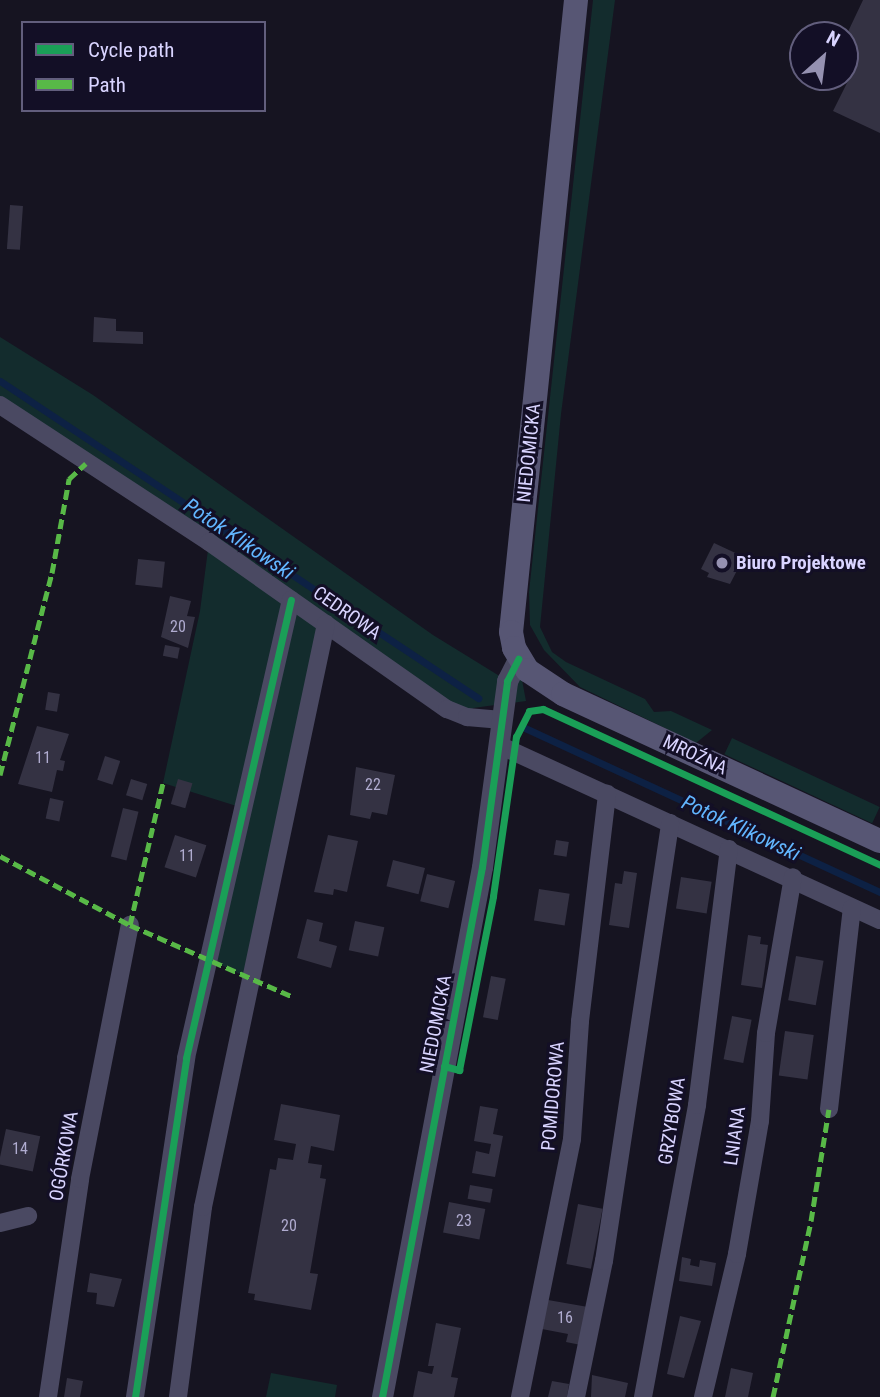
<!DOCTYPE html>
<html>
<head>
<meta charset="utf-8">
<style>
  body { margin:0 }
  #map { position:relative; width:880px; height:1397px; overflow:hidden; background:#161421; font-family:"Roboto Condensed",sans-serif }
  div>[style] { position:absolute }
  .green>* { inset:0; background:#132c2d; transform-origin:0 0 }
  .stream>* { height:7px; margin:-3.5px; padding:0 3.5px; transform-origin:3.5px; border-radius:3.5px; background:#0d2144 }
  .building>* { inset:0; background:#343243; transform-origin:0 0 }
  .minor>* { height:18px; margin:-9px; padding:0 9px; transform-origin:9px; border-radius:9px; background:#4a4962 }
  .tertiary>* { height:21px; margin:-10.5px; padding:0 10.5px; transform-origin:10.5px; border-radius:10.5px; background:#4a4962 }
  .secondary>* { height:24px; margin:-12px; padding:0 12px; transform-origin:12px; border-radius:12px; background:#575674 }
  .quiet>* { height:5px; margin-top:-2.5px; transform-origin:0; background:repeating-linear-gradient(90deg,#58b947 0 10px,transparent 0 15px) }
  .cycleway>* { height:7px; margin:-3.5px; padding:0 3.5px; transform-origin:3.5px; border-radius:3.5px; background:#1a9f57 }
  .dots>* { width:19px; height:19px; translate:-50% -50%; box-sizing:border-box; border:4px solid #130f26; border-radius:50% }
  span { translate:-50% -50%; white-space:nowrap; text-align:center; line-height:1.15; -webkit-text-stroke:6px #130f26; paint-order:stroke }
  .number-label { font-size:16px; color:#b0acd0 }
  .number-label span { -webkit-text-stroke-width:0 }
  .street-label { font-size:19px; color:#d9d4ff }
  .poi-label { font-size:19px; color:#d9d4ff; font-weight:700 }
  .left { translate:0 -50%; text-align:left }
  .water-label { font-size:21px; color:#62b6ff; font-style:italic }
  .legend { position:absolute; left:21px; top:21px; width:245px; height:91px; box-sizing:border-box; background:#130f26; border:2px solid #625e7d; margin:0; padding:9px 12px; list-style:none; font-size:21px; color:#d9d4ff }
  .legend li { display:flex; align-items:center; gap:14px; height:35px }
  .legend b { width:35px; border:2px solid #625e7d }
  .north { position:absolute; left:789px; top:21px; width:70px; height:70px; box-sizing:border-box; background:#130f26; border:2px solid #625e7d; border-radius:50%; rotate:28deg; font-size:19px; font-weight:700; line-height:28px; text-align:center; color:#d9d4ff }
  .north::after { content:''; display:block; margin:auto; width:24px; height:32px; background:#9591b1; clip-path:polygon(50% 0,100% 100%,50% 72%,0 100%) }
</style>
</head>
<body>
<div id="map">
  <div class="green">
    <div style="clip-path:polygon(593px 0,615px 0,561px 414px,540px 627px,552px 652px,566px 662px,645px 699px,654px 712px,671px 711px,712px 730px,696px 743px,580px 687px,544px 650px,530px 625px,529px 592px)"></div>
    <div style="clip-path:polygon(0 337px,93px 395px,433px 635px,506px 680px,518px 659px,526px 701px,473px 708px,467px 717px,326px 625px,252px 980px,211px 960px,243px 808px,163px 783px,200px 611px,209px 542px,0 405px)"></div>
    <div style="left:732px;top:738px;width:163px;height:18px;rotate:25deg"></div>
    <div style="clip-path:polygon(271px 1373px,337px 1385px,335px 1397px,266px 1397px)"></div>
  </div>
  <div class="stream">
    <div style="left:0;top:381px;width:574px;rotate:33.55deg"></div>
    <div style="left:525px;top:728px;width:391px;rotate:24.8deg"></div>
  </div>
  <div class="building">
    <div style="clip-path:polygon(863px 0,880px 0,880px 133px,833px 111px,853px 71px,845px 68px,845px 38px)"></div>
    <div style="left:10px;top:205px;width:13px;height:44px;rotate:4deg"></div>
    <div style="clip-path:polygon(94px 317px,116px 319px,116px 331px,143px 332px,143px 344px,93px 342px)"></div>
    <div style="clip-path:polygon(714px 543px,744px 557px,730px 584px,707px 577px,709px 573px,701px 569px)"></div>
    <div style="left:138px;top:559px;width:27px;height:26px;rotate:6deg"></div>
    <div style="clip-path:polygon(170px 596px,191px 601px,187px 616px,195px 617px,188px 648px,161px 637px)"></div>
    <div style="left:165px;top:645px;width:15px;height:11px;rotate:11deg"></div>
    <div style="left:48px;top:692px;width:12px;height:18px;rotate:9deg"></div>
    <div style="clip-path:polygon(37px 726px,69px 734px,60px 760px,65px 761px,63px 771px,57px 770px,52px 792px,18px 784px)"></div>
    <div style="left:105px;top:756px;width:16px;height:25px;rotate:18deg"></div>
    <div style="clip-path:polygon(356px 767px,395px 775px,387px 815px,372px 812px,370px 819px,350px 815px)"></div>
    <div style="left:131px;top:779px;width:17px;height:17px;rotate:17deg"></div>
    <div style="left:178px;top:779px;width:15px;height:26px;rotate:16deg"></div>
    <div style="left:50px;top:798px;width:14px;height:21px;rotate:12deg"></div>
    <div style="left:123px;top:808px;width:16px;height:50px;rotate:14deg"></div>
    <div style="left:175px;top:835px;width:33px;height:34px;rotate:18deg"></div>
    <div style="clip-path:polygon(328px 835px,358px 841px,347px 892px,334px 889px,333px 895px,314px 892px)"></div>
    <div style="left:556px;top:840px;width:13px;height:15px;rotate:9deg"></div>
    <div style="left:393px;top:860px;width:33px;height:27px;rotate:14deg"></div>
    <div style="clip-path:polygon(624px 871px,637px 873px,629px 928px,609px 925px,615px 883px,622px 884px)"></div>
    <div style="left:427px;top:874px;width:29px;height:28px;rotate:14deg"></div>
    <div style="left:681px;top:877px;width:31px;height:32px;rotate:9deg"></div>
    <div style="left:539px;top:889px;width:31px;height:32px;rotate:9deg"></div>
    <div style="clip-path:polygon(307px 919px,323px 923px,319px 941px,337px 946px,331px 968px,297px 958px)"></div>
    <div style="left:355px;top:921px;width:30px;height:30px;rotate:12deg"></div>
    <div style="clip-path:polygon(748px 935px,761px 937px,760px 944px,768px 945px,762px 988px,741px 985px)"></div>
    <div style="left:796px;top:956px;width:28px;height:45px;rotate:10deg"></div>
    <div style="left:491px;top:976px;width:15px;height:42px;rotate:11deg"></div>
    <div style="left:732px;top:1016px;width:20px;height:44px;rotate:11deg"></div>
    <div style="left:785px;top:1031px;width:29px;height:45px;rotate:8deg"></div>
    <div style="clip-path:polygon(281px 1104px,340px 1115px,334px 1151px,311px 1146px,308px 1163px,322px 1165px,320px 1178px,326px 1179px,310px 1273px,318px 1274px,311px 1310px,254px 1300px,255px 1294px,248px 1293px,270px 1169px,276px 1170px,278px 1158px,293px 1160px,296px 1144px,274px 1140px)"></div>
    <div style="clip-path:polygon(480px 1106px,498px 1109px,493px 1134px,503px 1136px,495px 1177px,472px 1173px,476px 1151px,489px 1154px,491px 1144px,474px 1141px)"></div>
    <div style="left:6px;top:1129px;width:35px;height:36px;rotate:12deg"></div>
    <div style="left:470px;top:1185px;width:23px;height:14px;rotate:10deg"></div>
    <div style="left:449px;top:1202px;width:37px;height:31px;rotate:11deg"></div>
    <div style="left:578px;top:1204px;width:25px;height:61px;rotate:11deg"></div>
    <div style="clip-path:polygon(682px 1257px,691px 1259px,690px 1265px,699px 1267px,700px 1260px,716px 1263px,712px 1286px,679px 1281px)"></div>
    <div style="clip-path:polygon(90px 1273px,122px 1279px,114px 1307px,96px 1304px,97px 1293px,87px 1292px)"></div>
    <div style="clip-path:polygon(548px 1300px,588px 1307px,581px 1345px,566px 1342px,568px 1334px,542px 1329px)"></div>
    <div style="clip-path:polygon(680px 1316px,701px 1321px,684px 1378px,667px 1374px)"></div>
    <div style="clip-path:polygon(436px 1323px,461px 1328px,451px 1377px,458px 1378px,454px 1397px,413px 1397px,418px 1371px,432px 1374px,434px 1366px,428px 1366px)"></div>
    <div style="clip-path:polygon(731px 1368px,753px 1373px,748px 1397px,725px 1397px)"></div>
    <div style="clip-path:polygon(592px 1375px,628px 1383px,625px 1397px,591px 1397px)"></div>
    <div style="clip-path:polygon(67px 1378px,83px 1381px,80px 1397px,64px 1397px)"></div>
    <div style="clip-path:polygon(552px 1381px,569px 1384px,567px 1397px,548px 1397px)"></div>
  </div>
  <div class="minor">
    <div style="left:0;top:405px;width:250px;rotate:33.2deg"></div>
    <div style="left:209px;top:542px;width:291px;rotate:35.1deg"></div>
    <div style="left:447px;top:709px;width:22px;rotate:22deg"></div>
    <div style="left:467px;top:717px;width:35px;rotate:5deg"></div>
    <div style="left:499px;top:745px;width:419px;rotate:24.7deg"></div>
    <div style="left:829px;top:1109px;width:202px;rotate:-83.5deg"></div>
    <div style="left:0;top:1223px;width:29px;rotate:-14deg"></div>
    <div style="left:48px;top:1397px;width:220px;rotate:-81.6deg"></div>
    <div style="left:80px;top:1179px;width:259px;rotate:-78.9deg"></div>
    <div style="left:135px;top:1397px;width:343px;rotate:-81.4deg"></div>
    <div style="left:186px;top:1058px;width:470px;rotate:-77.1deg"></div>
    <div style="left:178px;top:1397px;width:192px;rotate:-82.5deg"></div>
    <div style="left:203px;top:1207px;width:596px;rotate:-78.09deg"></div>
    <div style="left:520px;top:1397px;width:263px;rotate:-78.6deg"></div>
    <div style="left:572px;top:1139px;width:118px;rotate:-86.1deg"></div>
    <div style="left:580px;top:1021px;width:229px;rotate:-83.2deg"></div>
    <div style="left:576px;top:1397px;width:139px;rotate:-78.4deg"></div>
    <div style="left:604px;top:1261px;width:443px;rotate:-81.4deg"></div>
    <div style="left:643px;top:1397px;width:297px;rotate:-79.5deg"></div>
    <div style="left:697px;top:1105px;width:258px;rotate:-82.9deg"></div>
    <div style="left:703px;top:1397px;width:147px;rotate:-76.6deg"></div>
    <div style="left:737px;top:1254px;width:135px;rotate:-80.2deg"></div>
    <div style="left:760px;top:1121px;width:88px;rotate:-86.1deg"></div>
    <div style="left:766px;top:1033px;width:158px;rotate:-80.2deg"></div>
  </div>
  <div class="tertiary">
    <div style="left:382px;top:1397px;width:539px;rotate:-79.32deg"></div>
    <div style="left:482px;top:867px;width:188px;rotate:-82.3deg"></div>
    <div style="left:507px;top:681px;width:25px;rotate:-63deg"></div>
  </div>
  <div class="secondary">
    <div style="left:576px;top:0;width:635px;rotate:95.87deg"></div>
    <div style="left:511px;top:632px;width:16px;rotate:79deg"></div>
    <div style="left:514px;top:648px;width:26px;rotate:59deg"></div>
    <div style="left:527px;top:670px;width:43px;rotate:33.7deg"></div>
    <div style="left:563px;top:694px;width:349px;rotate:24.9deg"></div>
  </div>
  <div class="quiet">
    <div style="left:0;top:775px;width:209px;rotate:-75.6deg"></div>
    <div style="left:52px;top:573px;width:96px;rotate:-79.7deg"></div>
    <div style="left:69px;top:479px;width:23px;rotate:-43deg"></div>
    <div style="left:0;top:856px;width:147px;rotate:28deg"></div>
    <div style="left:130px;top:925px;width:178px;rotate:23.8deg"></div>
    <div style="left:130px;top:925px;width:146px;rotate:-76.9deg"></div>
    <div style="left:773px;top:1397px;width:180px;rotate:-77.8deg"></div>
    <div style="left:811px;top:1221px;width:113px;rotate:-80.9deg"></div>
  </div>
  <div class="cycleway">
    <div style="left:444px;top:1066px;width:16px;rotate:15deg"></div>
    <div style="left:459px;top:1070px;width:177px;rotate:-78.9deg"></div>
    <div style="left:493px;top:896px;width:161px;rotate:-81.8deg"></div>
    <div style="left:516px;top:737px;width:29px;rotate:-63deg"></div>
    <div style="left:529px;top:711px;width:14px;rotate:-8deg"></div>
    <div style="left:543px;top:709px;width:371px;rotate:24.8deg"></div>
    <div style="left:135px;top:1397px;width:343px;rotate:-81.4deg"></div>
    <div style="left:186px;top:1058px;width:470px;rotate:-77.1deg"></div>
    <div style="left:382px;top:1397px;width:539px;rotate:-79.32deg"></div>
    <div style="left:482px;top:867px;width:188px;rotate:-82.3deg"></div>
    <div style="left:507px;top:681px;width:25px;rotate:-63deg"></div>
  </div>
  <div class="dots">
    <div style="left:722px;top:563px;background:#9591b1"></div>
  </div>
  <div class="number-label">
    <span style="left:178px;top:627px">20</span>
    <span style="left:43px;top:758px">11</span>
    <span style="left:373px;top:785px">22</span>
    <span style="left:187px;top:856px">11</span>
    <span style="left:20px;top:1149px">14</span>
    <span style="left:464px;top:1221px">23</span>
    <span style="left:289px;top:1226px">20</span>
    <span style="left:565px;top:1318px">16</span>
  </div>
  <div class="street-label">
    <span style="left:529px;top:453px;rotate:-84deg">NIEDOMICKA</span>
    <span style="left:347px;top:613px;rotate:35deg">CEDROWA</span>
    <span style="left:695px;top:755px;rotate:25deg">MROŹNA</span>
    <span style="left:436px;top:1024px;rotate:-79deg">NIEDOMICKA</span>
    <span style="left:553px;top:1096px;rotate:-85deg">POMIDOROWA</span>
    <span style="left:672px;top:1121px;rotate:-81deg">GRZYBOWA</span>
    <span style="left:735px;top:1136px;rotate:-82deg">LNIANA</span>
    <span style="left:64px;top:1156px;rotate:-80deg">OGÓRKOWA</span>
  </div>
  <div class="poi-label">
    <span class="left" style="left:736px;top:563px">Biuro Projektowe</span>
  </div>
  <div class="water-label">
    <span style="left:239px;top:539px;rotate:34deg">Potok Klikowski</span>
    <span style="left:741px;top:828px;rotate:25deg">Potok Klikowski</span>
  </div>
  <ul class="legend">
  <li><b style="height:9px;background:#1a9f57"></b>Cycle path</li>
  <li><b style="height:9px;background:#58b947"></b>Path</li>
  </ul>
  <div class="north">N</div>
</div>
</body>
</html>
